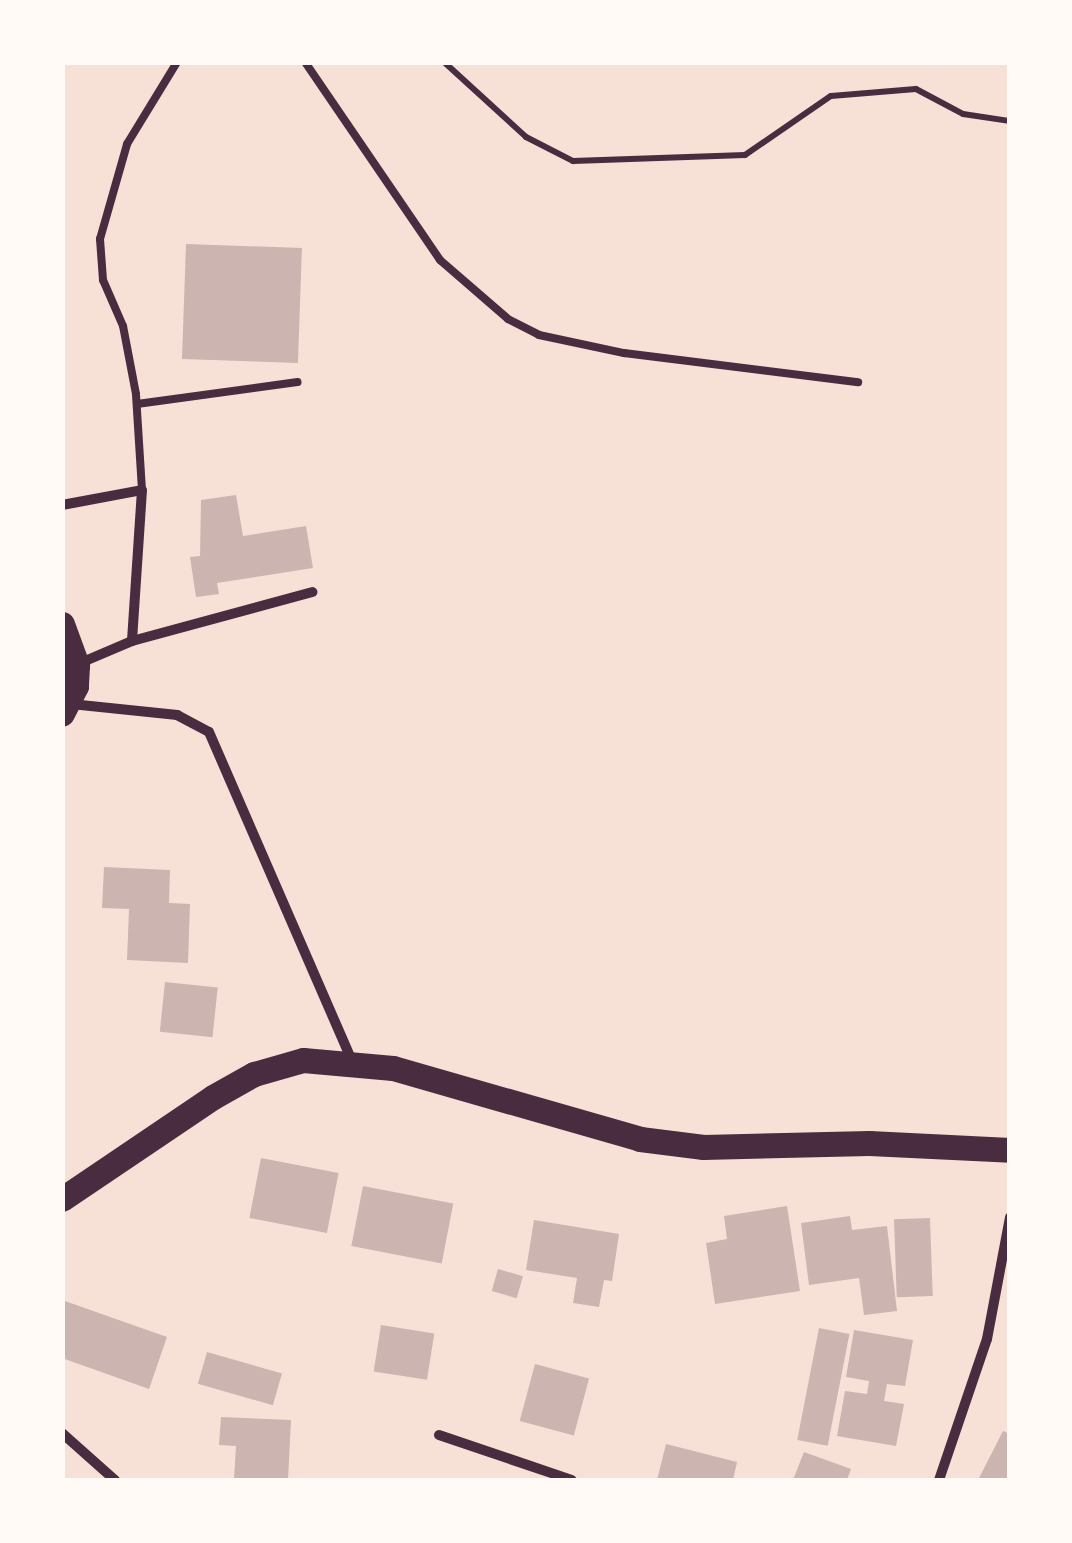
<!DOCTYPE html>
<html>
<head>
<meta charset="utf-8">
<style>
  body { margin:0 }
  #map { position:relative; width:1072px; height:1543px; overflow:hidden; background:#f7e1d7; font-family:"Source Sans 3",sans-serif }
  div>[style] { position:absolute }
  .building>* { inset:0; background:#ccb4b1; transform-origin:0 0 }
  .path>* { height:6px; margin:-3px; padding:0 3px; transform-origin:3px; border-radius:3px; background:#4a2c40 }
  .service>* { height:8px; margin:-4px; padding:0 4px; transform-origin:4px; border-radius:4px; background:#4a2c40 }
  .minor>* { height:10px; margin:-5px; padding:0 5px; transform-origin:5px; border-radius:5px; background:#4a2c40 }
  .primary>* { height:25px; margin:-12.5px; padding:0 12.5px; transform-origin:12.5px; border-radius:12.5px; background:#4a2c40 }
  span { translate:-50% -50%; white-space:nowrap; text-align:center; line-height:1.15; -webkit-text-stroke:9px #fffaf5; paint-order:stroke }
  .frame { position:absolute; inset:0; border:65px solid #fffaf5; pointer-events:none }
</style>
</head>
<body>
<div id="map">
  <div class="building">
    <div style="left:186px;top:244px;width:116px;height:115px;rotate:2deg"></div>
    <div style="clip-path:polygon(236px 495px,243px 536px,306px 526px,313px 568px,217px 583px,219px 594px,196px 597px,190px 557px,200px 556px,201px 500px)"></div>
    <div style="clip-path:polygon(104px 867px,170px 870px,169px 903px,190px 904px,188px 963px,127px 960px,129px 909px,102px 908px)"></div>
    <div style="left:165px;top:982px;width:53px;height:50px;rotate:6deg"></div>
    <div style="left:261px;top:1158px;width:79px;height:61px;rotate:11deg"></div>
    <div style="left:363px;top:1186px;width:92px;height:61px;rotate:11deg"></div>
    <div style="clip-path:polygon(787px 1206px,800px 1291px,715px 1304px,706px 1243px,727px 1239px,724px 1216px)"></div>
    <div style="clip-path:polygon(850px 1216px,852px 1230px,887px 1226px,897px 1311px,864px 1315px,859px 1278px,809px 1285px,801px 1223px)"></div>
    <div style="left:930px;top:1218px;width:78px;height:36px;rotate:88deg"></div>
    <div style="clip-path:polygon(534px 1220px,619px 1234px,612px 1281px,604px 1280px,599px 1307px,573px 1303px,577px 1278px,526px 1270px)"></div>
    <div style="left:498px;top:1269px;width:26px;height:23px;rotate:16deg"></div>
    <div style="clip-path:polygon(62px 1300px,167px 1337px,149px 1389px,62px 1358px)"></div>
    <div style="left:381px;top:1325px;width:54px;height:47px;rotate:9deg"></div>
    <div style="left:819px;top:1328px;width:31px;height:114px;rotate:11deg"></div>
    <div style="clip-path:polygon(854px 1330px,913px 1340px,905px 1386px,887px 1384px,884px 1401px,904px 1404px,896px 1446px,837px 1436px,845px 1391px,867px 1394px,869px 1381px,846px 1377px)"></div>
    <div style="left:207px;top:1352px;width:78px;height:33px;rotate:16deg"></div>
    <div style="left:535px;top:1364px;width:56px;height:59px;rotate:15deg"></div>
    <div style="clip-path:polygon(221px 1417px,291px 1420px,288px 1480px,234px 1479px,236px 1446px,219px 1445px)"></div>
    <div style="clip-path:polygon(1003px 1431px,1010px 1434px,1010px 1480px,978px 1480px)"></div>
    <div style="clip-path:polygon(666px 1444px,737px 1462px,733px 1480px,657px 1480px)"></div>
    <div style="clip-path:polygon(804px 1452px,851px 1469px,847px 1480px,793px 1480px)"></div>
  </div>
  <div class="path">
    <div style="left:444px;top:62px;width:111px;rotate:42.4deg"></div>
    <div style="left:526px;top:137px;width:53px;rotate:27.1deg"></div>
    <div style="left:573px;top:161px;width:172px;rotate:-2deg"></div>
    <div style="left:745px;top:155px;width:104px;rotate:-34.5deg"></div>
    <div style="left:831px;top:96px;width:85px;rotate:-4.7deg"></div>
    <div style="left:916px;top:89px;width:53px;rotate:28deg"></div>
    <div style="left:963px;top:114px;width:48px;rotate:8.5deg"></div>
  </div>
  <div class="service">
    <div style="left:305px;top:62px;width:240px;rotate:55.7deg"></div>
    <div style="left:440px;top:260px;width:90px;rotate:40.9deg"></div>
    <div style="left:508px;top:319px;width:35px;rotate:27deg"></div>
    <div style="left:539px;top:335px;width:87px;rotate:12deg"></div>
    <div style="left:624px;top:353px;width:236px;rotate:7.1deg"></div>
    <div style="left:137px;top:404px;width:162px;rotate:-7.8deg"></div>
    <div style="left:142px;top:490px;width:96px;rotate:-93.6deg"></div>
    <div style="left:136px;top:394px;width:69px;rotate:-100.8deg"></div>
    <div style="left:123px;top:326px;width:50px;rotate:-113.5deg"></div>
    <div style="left:103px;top:280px;width:41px;rotate:-94.2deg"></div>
    <div style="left:100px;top:239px;width:99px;rotate:-74.1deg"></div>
    <div style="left:127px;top:144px;width:96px;rotate:-58.6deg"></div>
  </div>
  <div class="minor">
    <div style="left:62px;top:505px;width:81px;rotate:-10.6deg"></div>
    <div style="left:142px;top:490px;width:151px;rotate:93.8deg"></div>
    <div style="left:78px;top:664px;width:59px;rotate:-23.1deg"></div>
    <div style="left:132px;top:641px;width:187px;rotate:-15.2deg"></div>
    <div style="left:71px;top:704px;width:107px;rotate:5.9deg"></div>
    <div style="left:177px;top:715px;width:36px;rotate:28deg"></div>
    <div style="left:209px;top:732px;width:359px;rotate:66.5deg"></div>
    <div style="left:62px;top:1433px;width:71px;rotate:41.6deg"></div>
    <div style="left:439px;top:1435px;width:140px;rotate:18.7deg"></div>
    <div style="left:939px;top:1480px;width:149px;rotate:-71.2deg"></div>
    <div style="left:987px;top:1339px;width:124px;rotate:-79.3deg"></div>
  </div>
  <div class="primary">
    <div style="left:62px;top:624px;width:44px;rotate:69.9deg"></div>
    <div style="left:77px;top:665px;width:21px;rotate:93deg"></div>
    <div style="left:76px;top:686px;width:31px;rotate:117deg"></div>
    <div style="left:62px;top:1199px;width:182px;rotate:-34deg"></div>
    <div style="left:213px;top:1097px;width:47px;rotate:-29.3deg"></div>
    <div style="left:254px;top:1074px;width:51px;rotate:-15.9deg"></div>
    <div style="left:303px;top:1060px;width:90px;rotate:5.1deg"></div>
    <div style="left:393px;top:1068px;width:257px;rotate:16deg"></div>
    <div style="left:640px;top:1139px;width:64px;rotate:7.2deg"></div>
    <div style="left:703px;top:1147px;width:166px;rotate:-1.4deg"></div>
    <div style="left:869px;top:1143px;width:141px;rotate:2.8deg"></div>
  </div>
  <div class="frame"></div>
</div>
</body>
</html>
